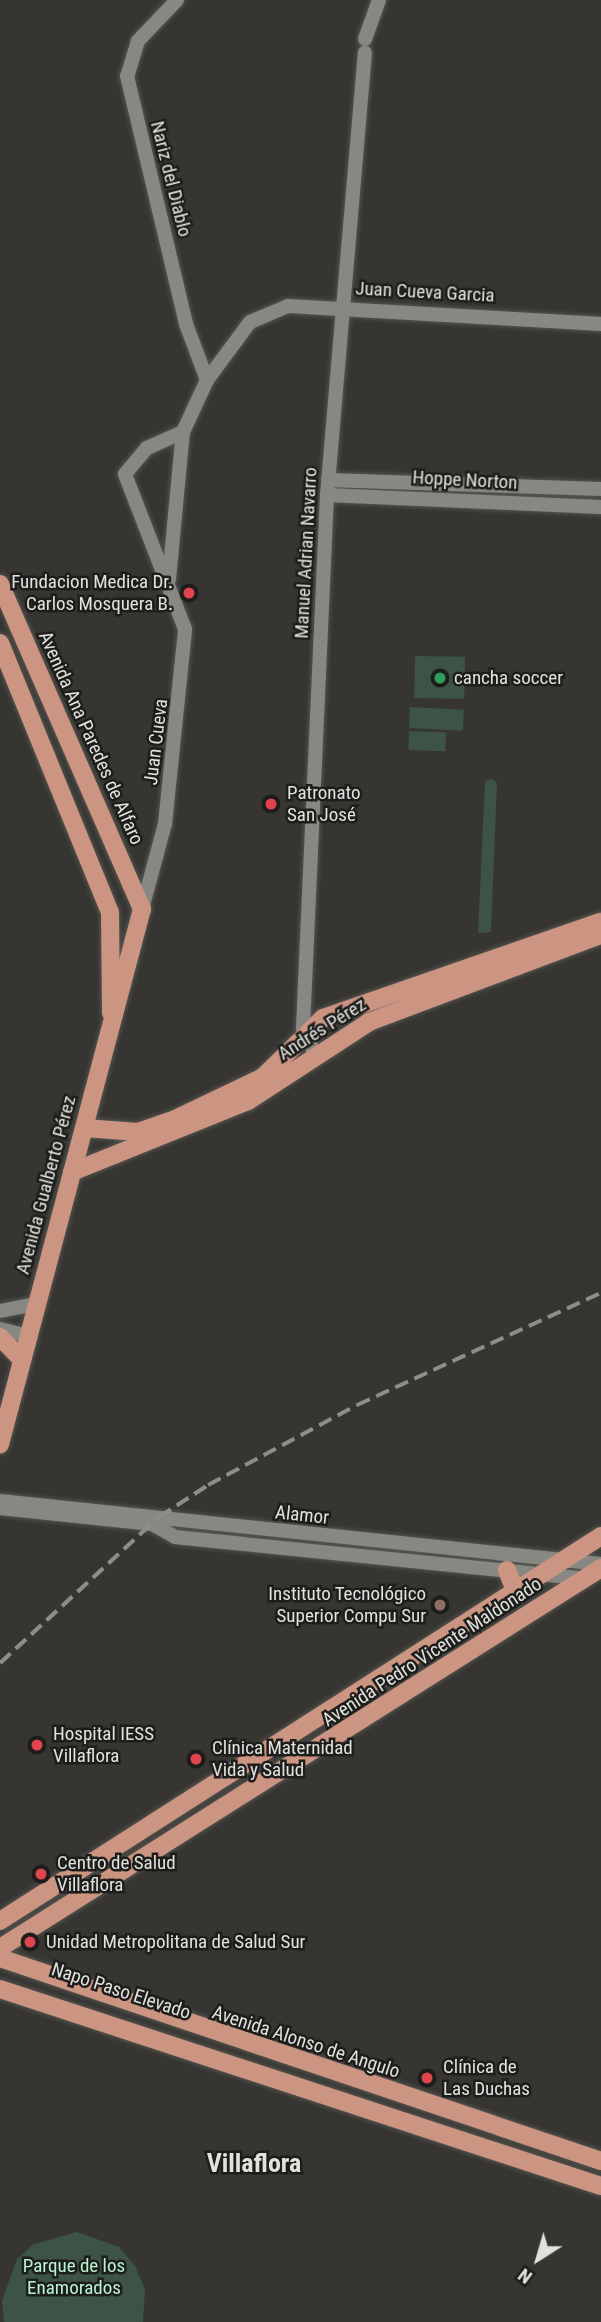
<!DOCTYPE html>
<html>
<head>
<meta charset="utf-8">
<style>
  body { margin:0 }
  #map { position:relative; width:601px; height:2322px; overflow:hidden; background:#363531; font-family:"Roboto Condensed",sans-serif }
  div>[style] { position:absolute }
  .green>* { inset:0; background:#3d5346; transform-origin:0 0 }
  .roads { filter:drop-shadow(0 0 2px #555450) drop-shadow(0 0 2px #555450) }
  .minor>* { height:14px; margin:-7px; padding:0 7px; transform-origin:7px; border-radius:7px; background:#888883 }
  .major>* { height:18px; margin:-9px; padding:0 9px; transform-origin:9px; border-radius:9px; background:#cc9582 }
  .rail>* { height:3.5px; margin-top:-1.75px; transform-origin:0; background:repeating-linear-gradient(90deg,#8e8d8a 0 14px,transparent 0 21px) }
  .dots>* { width:19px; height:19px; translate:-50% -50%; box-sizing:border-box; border:4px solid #1d1d1b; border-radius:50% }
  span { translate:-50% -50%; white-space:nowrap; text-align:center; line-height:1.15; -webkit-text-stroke:5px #1d1d1b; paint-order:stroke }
  .street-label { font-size:19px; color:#e1e1de }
  .poi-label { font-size:19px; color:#e1e1de }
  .right { translate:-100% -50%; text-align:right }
  .left { translate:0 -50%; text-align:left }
  .park-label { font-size:19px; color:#b8f4d1 }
  .district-label { font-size:26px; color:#e2e1dc; font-weight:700 }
  .north { position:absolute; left:503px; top:2224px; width:70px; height:70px; -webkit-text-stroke:5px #1d1d1b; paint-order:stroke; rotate:217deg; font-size:19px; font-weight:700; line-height:28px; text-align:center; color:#e1e1de }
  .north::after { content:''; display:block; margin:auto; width:24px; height:32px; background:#e1e1de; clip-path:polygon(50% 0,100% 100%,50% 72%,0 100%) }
</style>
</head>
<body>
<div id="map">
  <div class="green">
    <div style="left:415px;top:656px;width:50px;height:42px;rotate:1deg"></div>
    <div style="left:410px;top:707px;width:54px;height:21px;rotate:3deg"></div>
    <div style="left:409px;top:731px;width:37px;height:19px;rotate:2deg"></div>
    <div style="clip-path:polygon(492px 779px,497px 783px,491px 932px,478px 933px,485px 781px)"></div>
    <div style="clip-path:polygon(77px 2232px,119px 2247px,135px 2266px,145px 2289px,143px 2322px,4px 2322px,2px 2301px,17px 2259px,34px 2244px)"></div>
  </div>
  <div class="roads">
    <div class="minor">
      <div style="left:177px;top:0;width:57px;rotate:133.6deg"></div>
      <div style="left:138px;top:41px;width:37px;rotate:107deg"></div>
      <div style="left:127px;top:76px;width:255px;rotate:76.6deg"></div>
      <div style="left:186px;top:324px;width:60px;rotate:69.4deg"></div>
      <div style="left:365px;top:39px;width:41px;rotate:-70.3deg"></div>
      <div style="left:328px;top:480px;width:273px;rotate:1.9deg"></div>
      <div style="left:327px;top:495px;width:274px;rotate:2.5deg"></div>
      <div style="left:169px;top:579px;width:148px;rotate:-84.6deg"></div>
      <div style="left:183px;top:432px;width:57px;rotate:-65.2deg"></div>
      <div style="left:207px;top:380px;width:72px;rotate:-53.4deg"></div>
      <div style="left:250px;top:322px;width:41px;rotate:-22.8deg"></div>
      <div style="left:288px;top:306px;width:314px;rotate:3.3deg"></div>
      <div style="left:142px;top:909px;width:88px;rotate:-74.9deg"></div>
      <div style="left:165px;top:824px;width:196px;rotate:-84.1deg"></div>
      <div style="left:185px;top:629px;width:166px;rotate:-111.2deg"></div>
      <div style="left:125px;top:474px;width:34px;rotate:-50deg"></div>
      <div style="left:147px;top:448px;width:39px;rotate:-24deg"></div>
      <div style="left:315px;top:1054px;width:29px;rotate:-115deg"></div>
      <div style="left:303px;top:1028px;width:534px;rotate:-87.42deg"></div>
      <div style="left:327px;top:495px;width:444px;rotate:-85.1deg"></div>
      <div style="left:0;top:1311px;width:37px;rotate:-11deg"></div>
      <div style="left:0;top:1329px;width:30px;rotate:14deg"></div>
      <div style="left:0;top:1501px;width:604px;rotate:5.98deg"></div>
      <div style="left:0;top:1508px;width:153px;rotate:6deg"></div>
      <div style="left:152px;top:1524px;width:26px;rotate:29deg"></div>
      <div style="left:175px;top:1537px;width:413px;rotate:5.8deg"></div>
    </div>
    <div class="major">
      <div style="left:0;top:584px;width:355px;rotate:66.4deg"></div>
      <div style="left:142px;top:909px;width:554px;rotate:104.86deg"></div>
      <div style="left:0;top:643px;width:291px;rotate:67.8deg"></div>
      <div style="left:110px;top:912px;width:101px;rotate:89.4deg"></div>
      <div style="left:84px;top:1128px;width:54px;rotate:4.2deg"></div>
      <div style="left:138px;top:1132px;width:39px;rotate:-19deg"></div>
      <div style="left:175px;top:1119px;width:98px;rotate:-25.5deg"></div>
      <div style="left:263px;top:1077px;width:84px;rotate:-44.5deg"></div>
      <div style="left:323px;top:1018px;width:294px;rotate:-19.1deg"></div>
      <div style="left:72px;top:1172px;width:190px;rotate:-22deg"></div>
      <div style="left:248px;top:1101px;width:145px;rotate:-33.1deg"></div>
      <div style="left:369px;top:1022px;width:248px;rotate:-20.6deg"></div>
      <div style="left:0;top:1337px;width:32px;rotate:46deg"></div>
      <div style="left:507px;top:1570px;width:25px;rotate:69deg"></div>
      <div style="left:0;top:1921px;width:714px;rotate:-32.64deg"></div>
      <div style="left:0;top:1948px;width:711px;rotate:-32.3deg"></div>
      <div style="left:0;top:1958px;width:634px;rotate:18.66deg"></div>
      <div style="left:0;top:1989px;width:632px;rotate:18.15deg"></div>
    </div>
  </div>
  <div class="rail">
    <div style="left:0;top:1663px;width:216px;rotate:-42.6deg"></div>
    <div style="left:159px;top:1517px;width:59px;rotate:-33.1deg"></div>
    <div style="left:208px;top:1485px;width:169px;rotate:-28.2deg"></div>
    <div style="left:357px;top:1405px;width:268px;rotate:-24.7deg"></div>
  </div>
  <div class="dots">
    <div style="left:189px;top:593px;background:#e0444e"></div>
    <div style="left:440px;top:678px;background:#2e9e5b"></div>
    <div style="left:271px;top:804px;background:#e0444e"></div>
    <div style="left:440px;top:1605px;background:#8d6e63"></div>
    <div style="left:37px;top:1745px;background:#e0444e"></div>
    <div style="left:196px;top:1759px;background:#e0444e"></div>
    <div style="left:41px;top:1874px;background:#e0444e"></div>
    <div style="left:30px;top:1942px;background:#e0444e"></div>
    <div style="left:427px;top:2078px;background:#e0444e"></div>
  </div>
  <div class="street-label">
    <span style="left:171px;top:179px;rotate:76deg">Nariz del Diablo</span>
    <span style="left:425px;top:292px;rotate:3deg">Juan Cueva Garcia</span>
    <span style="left:465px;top:480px;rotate:3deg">Hoppe Norton</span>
    <span style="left:306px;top:553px;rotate:-87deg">Manuel Adrian Navarro</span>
    <span style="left:91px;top:738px;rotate:66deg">Avenida Ana Paredes de Alfaro</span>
    <span style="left:156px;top:742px;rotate:-83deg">Juan Cueva</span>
    <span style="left:322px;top:1029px;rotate:-32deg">Andrés Pérez</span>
    <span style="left:46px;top:1185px;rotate:-75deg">Avenida Gualberto Pérez</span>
    <span style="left:302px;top:1515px;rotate:6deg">Alamor</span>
    <span style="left:432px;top:1652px;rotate:-33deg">Avenida Pedro Vicente Maldonado</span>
    <span style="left:121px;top:1991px;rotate:18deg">Napo Paso Elevado</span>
    <span style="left:306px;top:2042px;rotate:18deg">Avenida Alonso de Angulo</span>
  </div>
  <div class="poi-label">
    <span class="right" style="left:173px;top:593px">Fundacion Medica Dr.<br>Carlos Mosquera B.</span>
    <span class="left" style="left:454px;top:678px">cancha soccer</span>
    <span class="left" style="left:287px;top:804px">Patronato<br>San José</span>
    <span class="right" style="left:426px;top:1605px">Instituto Tecnológico<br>Superior Compu Sur</span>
    <span class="left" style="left:53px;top:1745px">Hospital IESS<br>Villaflora</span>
    <span class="left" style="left:212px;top:1759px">Clínica Maternidad<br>Vida y Salud</span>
    <span class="left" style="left:57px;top:1874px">Centro de Salud<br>Villaflora</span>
    <span class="left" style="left:46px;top:1942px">Unidad Metropolitana de Salud Sur</span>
    <span class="left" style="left:443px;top:2078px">Clínica de<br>Las Duchas</span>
  </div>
  <div class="park-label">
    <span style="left:74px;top:2277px">Parque de los<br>Enamorados</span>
  </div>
  <div class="district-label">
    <span style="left:254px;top:2164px">Villaflora</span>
  </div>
  <div class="north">N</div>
</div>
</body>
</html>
